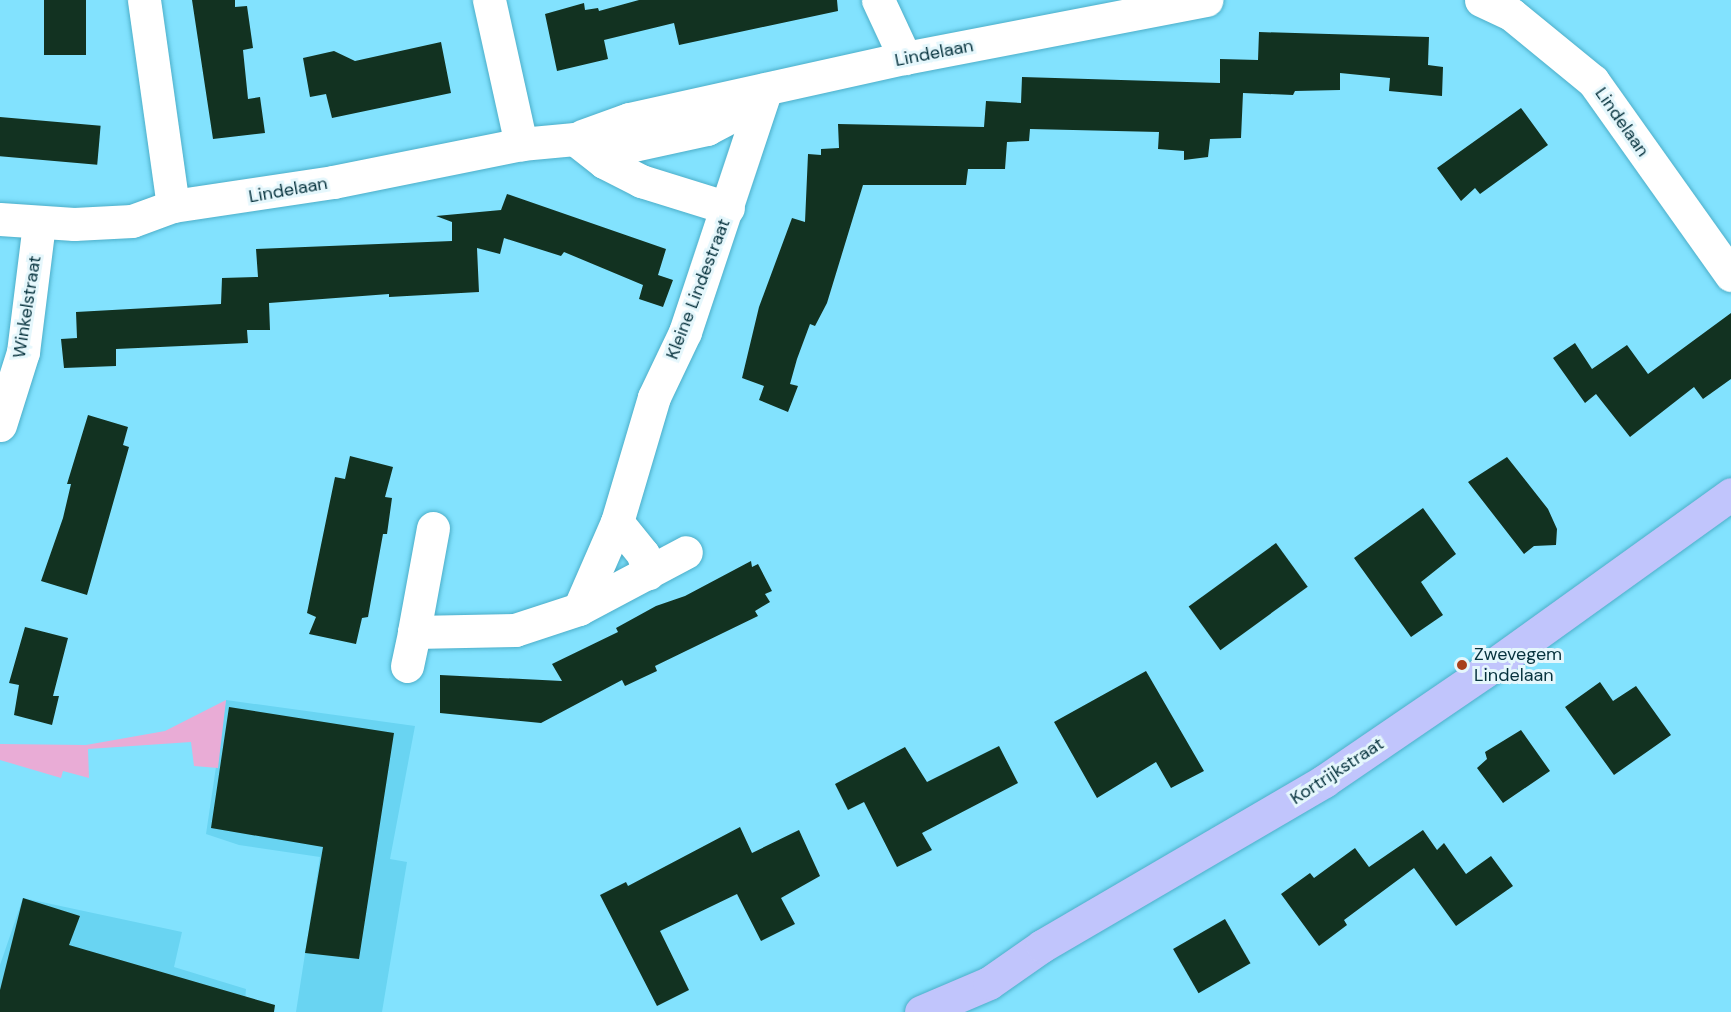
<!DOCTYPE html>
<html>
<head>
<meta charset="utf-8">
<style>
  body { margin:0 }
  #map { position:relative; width:1731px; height:1012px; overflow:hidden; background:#82e2fe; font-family:"DM Sans",sans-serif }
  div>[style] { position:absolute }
  .built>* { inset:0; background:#69d4f2 }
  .green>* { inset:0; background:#e9acd6 }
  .building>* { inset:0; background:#123221; transform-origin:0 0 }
  .roads { filter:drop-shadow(0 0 2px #4caec9) drop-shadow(0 0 2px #4caec9) }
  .minor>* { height:33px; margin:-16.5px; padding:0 16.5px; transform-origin:16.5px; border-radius:16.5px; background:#fff }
  .major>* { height:33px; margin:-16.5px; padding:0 16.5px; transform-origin:16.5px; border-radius:16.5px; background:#c1c5fc }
  .dots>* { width:16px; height:16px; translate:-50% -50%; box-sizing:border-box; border:3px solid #e5f7fc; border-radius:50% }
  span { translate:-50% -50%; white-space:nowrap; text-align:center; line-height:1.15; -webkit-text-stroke:6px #e5f7fc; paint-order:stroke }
  .street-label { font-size:18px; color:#06323d }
  .poi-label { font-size:18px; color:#06323d }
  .left { translate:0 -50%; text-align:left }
</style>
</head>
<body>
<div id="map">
  <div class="built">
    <div style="clip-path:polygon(226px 700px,415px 726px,390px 859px,407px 862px,382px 1012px,296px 1012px,320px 857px,239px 845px,206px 834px)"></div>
    <div style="clip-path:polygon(23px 898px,182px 932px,174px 967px,246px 989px,244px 1012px,0 1012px,0 965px)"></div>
  </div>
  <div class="green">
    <div style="clip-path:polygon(226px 700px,218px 768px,194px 766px,191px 742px,88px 749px,89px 778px,63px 771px,61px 778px,0 760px,0 744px,86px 745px,165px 731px)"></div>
  </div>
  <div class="building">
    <div style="left:44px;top:0;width:42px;height:55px"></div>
    <div style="clip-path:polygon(192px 0,235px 0,235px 7px,247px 6px,253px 48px,243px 50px,248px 99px,260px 97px,265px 133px,213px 139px)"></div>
    <div style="clip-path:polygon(639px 0,837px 0,838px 11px,679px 45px,674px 23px,604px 40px,608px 59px,557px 71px,545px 14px,584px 3px,585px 10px,598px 8px,599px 11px)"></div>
    <div style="clip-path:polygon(1259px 32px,1429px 37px,1428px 65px,1443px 67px,1442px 96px,1389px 91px,1390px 78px,1340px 73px,1340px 90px,1295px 91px,1293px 95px,1243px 93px,1241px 138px,1210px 139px,1208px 157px,1184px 160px,1184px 151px,1158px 149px,1159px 132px,1030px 129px,1029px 141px,1007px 142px,1005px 169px,968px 169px,966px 185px,863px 185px,827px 303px,815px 326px,810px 324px,797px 359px,790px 384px,798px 386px,788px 412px,759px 400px,764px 386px,742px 378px,759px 307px,792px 218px,805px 222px,808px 154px,821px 155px,821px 149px,839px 148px,838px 124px,984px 127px,986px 101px,1021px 103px,1022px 77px,1220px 83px,1220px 59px,1258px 60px)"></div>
    <div style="clip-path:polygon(441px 42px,451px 93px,332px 118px,326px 94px,310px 97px,303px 58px,334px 51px,355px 61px)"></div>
    <div style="clip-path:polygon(1521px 108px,1548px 145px,1480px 194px,1475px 188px,1461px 201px,1437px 168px)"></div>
    <div style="left:0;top:117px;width:101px;height:39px;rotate:5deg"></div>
    <div style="clip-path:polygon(507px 194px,666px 249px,658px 275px,673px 280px,663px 307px,639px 299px,643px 285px,564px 252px,561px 256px,504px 238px,500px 254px,477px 248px,479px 292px,389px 297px,389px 294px,269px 303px,270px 330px,247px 330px,248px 343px,116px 349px,116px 366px,64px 368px,61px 339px,77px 338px,76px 312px,221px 304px,222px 278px,258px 277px,256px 249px,452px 241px,452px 222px,436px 216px,501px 210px)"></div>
    <div style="clip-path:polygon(1731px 313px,1731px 379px,1703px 399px,1694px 387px,1630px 437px,1596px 394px,1585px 403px,1553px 358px,1575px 343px,1592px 369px,1627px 345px,1648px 374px)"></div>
    <div style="clip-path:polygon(88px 415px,128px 427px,123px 445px,129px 447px,87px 595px,41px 581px,63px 518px,71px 484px,67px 484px)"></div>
    <div style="clip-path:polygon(350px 456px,393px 467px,385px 497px,392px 498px,387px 534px,383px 534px,368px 617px,362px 618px,356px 644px,309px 634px,316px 617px,307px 613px,335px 477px,345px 479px)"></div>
    <div style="clip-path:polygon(1507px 457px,1548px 509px,1557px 529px,1556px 545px,1534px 546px,1524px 554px,1468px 482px)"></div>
    <div style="clip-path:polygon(1423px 508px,1456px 554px,1421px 582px,1443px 615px,1411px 637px,1354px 558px)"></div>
    <div style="left:1276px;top:543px;width:54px;height:108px;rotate:54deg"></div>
    <div style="clip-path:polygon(751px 561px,752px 567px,758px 564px,772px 591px,765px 594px,770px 602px,755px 611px,758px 616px,655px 666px,657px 671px,642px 678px,625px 686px,622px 680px,541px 723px,440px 713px,440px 675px,562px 681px,552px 664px,618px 632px,616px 628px,656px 606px,685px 596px)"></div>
    <div style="clip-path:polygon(25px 627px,68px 638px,53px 696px,59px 696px,52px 725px,14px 715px,19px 685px,9px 683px)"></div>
    <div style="clip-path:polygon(1146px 671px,1204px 771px,1171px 788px,1156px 762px,1097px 798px,1054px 722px)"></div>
    <div style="clip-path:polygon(1600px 682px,1613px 701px,1636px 686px,1671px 735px,1614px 775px,1565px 707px)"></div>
    <div style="clip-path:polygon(229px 707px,394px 733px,359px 959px,305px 953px,323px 847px,211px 828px)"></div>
    <div style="clip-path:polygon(1521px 730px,1550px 771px,1503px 803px,1477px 768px,1487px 759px,1485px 752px)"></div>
    <div style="clip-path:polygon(999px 746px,1018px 783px,922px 833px,932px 850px,897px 867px,864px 802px,848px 810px,835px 784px,905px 747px,927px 782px)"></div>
    <div style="clip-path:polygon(740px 827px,752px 853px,799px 830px,820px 876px,781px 898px,795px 924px,761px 941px,737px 894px,660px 931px,689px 990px,657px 1006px,600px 895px,626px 882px,628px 886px)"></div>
    <div style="clip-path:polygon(1423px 830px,1437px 850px,1444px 843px,1466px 874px,1491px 856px,1513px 886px,1456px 926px,1414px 868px,1344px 920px,1347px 925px,1319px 946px,1281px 894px,1310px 873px,1314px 878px,1355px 848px,1369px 867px)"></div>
    <div style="clip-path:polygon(23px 898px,80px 916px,69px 945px,275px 1005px,274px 1012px,0 1012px,0 990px)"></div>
    <div style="left:1225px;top:919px;width:51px;height:60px;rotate:60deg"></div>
  </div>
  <div class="roads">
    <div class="minor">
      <div style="left:144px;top:0;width:208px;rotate:82deg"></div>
      <div style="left:489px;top:0;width:148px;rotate:77.5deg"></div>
      <div style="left:878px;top:0;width:64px;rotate:65deg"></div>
      <div style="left:1481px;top:0;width:33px;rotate:25deg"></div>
      <div style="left:1511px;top:14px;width:106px;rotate:39.3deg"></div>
      <div style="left:1593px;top:81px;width:238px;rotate:54.6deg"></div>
      <div style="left:582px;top:136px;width:50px;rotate:-19.9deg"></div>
      <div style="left:629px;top:119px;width:283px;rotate:-12.5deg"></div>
      <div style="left:905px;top:58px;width:307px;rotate:-10.9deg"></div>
      <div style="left:576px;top:140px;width:36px;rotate:38deg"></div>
      <div style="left:604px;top:162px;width:42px;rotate:27.2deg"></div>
      <div style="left:641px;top:181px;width:91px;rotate:17.2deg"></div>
      <div style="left:0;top:219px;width:74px;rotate:3.9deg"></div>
      <div style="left:74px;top:224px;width:58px;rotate:-3deg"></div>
      <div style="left:132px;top:221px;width:44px;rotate:-20.1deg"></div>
      <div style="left:173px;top:206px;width:162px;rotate:-8.5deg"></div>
      <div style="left:333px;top:182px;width:192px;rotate:-11.4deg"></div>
      <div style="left:521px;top:144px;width:54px;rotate:-5.3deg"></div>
      <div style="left:575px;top:139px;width:59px;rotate:5.8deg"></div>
      <div style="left:634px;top:145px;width:75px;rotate:-12.4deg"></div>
      <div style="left:707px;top:129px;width:36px;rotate:-28deg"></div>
      <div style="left:739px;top:112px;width:35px;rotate:-40deg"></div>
      <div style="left:0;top:425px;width:77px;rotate:-72.5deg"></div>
      <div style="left:23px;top:352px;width:130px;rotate:-82.9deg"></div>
      <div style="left:617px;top:522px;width:41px;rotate:50.9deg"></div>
      <div style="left:643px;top:554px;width:20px;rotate:75deg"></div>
      <div style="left:433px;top:528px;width:106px;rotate:100.4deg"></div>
      <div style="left:414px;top:632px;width:101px;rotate:-1.1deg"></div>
      <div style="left:515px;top:630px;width:67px;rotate:-18.2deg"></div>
      <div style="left:579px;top:609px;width:95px;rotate:-66.4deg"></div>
      <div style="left:617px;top:522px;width:130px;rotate:-73.5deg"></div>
      <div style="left:654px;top:397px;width:72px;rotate:-64.5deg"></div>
      <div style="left:685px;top:332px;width:256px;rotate:-71.6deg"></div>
      <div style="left:579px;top:609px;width:121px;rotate:-28deg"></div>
      <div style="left:407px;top:666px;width:35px;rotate:-78deg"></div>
    </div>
    <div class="major">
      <div style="left:921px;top:1012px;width:74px;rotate:-23.1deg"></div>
      <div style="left:989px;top:983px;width:65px;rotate:-34.9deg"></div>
      <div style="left:1042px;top:946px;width:327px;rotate:-30.3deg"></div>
      <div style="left:1324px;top:781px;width:195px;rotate:-34.3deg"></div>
      <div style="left:1485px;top:671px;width:303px;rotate:-35.7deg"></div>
    </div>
  </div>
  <div class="dots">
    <div style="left:1462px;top:665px;background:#a7401b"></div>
  </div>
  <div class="street-label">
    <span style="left:934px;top:53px;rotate:-11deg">Lindelaan</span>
    <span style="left:1622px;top:122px;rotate:55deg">Lindelaan</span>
    <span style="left:288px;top:190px;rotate:-10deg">Lindelaan</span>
    <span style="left:698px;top:289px;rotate:-69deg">Kleine Lindestraat</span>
    <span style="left:27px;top:307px;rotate:-81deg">Winkelstraat</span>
    <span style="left:1337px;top:771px;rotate:-33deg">Kortrijkstraat</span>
  </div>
  <div class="poi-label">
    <span class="left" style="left:1474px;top:665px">Zwevegem<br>Lindelaan</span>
  </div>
</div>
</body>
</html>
